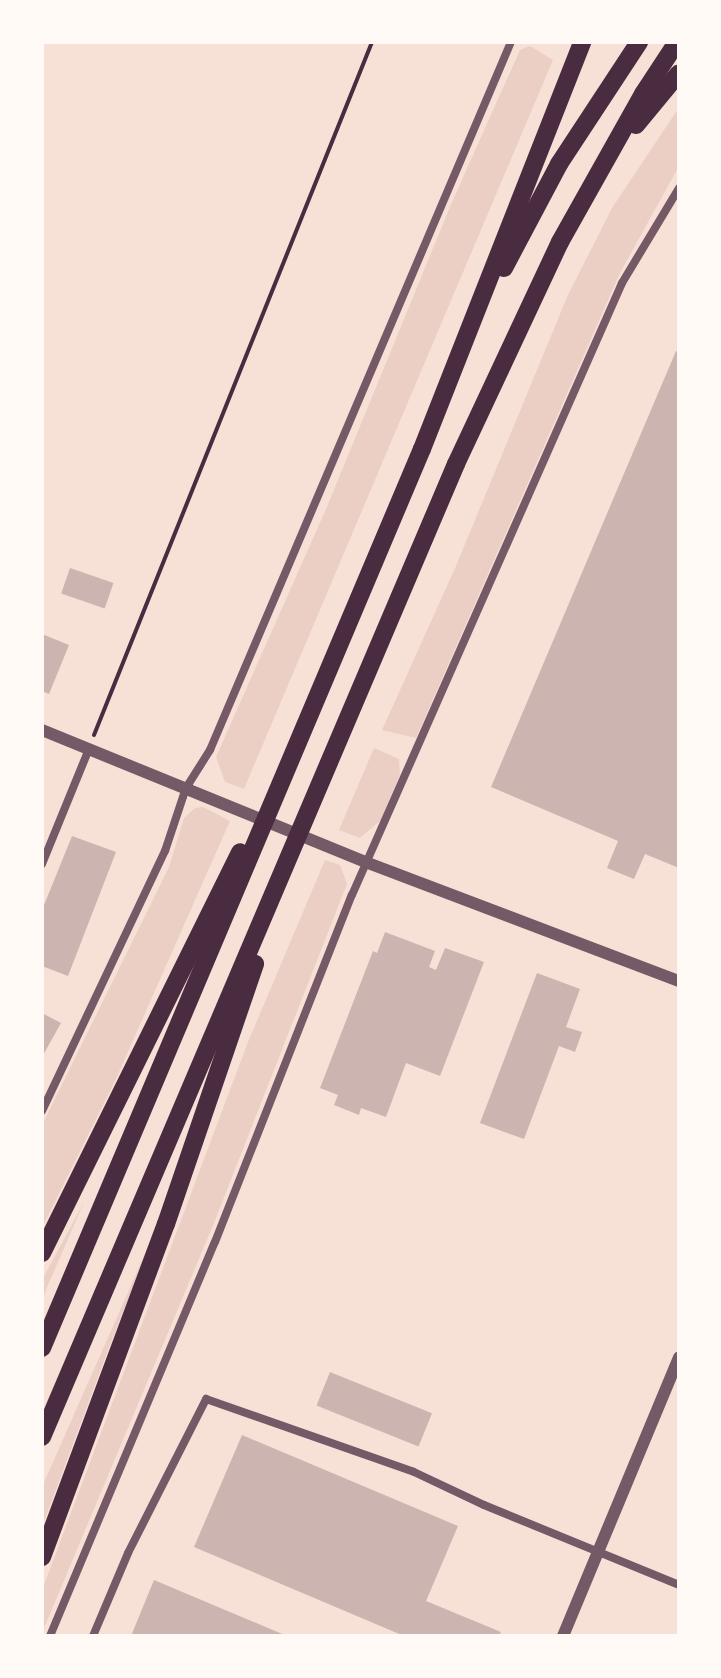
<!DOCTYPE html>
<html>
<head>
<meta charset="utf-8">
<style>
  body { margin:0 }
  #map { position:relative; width:721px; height:1678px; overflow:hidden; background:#f7e1d7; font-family:"Sofia Sans Condensed",sans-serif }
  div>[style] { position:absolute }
  .green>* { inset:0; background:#ebcfc5 }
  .building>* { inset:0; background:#ccb4b1; transform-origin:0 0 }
  .path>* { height:4px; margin:-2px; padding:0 2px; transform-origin:2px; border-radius:2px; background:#4a2c40 }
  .minor>* { height:8px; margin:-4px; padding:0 4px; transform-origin:4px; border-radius:4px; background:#755966 }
  .tertiary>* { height:12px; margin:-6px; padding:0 6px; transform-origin:6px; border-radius:6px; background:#755966 }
  .motorway>* { height:18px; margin:-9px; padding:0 9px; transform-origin:9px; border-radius:9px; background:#4a2c40 }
  span { translate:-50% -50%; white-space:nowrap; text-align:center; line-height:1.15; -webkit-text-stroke:7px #fffaf5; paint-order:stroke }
  .frame { position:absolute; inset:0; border:44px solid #fffaf5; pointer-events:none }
</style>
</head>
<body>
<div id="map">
  <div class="green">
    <div style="clip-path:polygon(530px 46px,553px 60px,244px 789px,225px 782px,216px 757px,326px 509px,452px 202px,520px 50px)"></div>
    <div style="clip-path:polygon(676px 112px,679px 113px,679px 166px,620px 273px,416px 738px,382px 730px,456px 566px,567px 297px,612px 208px)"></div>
    <div style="clip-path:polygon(374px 748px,399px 759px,400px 774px,381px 820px,360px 838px,339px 830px)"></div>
    <div style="clip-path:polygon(203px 807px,230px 821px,116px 1079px,42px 1228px,42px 1125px,169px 867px,184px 818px,195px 808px)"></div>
    <div style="clip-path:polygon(325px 860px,340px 865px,347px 884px,214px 1223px,42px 1633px,42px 1590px,248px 1042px)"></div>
    <div style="clip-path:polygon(85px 1200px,48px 1285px,42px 1300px,42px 1280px)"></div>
    <div style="clip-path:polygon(155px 1231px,110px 1345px,42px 1527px,42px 1487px)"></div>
  </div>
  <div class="building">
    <div style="clip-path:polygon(676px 351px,679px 352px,679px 868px,645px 854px,634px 879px,607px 868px,618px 841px,491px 787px)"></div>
    <div style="left:70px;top:568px;width:46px;height:27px;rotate:19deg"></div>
    <div style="clip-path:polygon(42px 634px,69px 645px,49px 694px,42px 691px)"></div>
    <div style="clip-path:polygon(72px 836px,116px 852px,68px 976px,42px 966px,42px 910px)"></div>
    <div style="clip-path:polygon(385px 932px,435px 951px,429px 967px,436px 970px,445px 948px,484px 962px,440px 1076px,406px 1063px,386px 1117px,361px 1108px,359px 1115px,334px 1105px,338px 1095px,320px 1088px,373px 951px,377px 953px)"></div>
    <div style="clip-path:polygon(537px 973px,580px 989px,566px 1027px,582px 1032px,575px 1052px,559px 1046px,524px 1139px,480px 1123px)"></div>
    <div style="clip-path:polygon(42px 1013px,61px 1023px,42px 1057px)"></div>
    <div style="left:330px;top:1372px;width:110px;height:36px;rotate:22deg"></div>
    <div style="clip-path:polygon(242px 1435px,458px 1526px,426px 1601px,501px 1632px,499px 1636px,404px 1636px,194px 1547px)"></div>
    <div style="clip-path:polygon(154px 1580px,287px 1636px,131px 1636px)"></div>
  </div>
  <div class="path">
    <div style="left:94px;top:735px;width:747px;rotate:-68.14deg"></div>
  </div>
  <div class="minor">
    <div style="left:42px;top:864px;width:124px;rotate:-67.8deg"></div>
    <div style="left:42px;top:1111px;width:288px;rotate:-64.7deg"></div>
    <div style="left:165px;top:851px;width:66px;rotate:-71.6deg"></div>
    <div style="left:186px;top:788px;width:45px;rotate:-57.7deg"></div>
    <div style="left:210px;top:750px;width:769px;rotate:-66.97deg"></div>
    <div style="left:50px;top:1636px;width:427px;rotate:-67.3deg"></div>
    <div style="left:215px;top:1242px;width:373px;rotate:-68.5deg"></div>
    <div style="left:352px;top:895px;width:669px;rotate:-66.19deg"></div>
    <div style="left:622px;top:283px;width:111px;rotate:-59deg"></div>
    <div style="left:93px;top:1636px;width:90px;rotate:-67.1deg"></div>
    <div style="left:128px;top:1553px;width:173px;rotate:-63.1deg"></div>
    <div style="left:206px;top:1399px;width:220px;rotate:19.3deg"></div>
    <div style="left:414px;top:1472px;width:77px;rotate:25.2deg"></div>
    <div style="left:484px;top:1505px;width:211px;rotate:22.3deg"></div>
  </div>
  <div class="tertiary">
    <div style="left:42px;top:730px;width:352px;rotate:22.2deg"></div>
    <div style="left:368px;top:863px;width:333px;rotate:20.8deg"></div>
    <div style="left:563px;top:1636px;width:302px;rotate:-67.4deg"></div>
  </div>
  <div class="motorway">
    <div style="left:636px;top:125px;width:67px;rotate:-50.4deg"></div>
    <div style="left:504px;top:268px;width:118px;rotate:-62.1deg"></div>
    <div style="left:559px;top:164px;width:146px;rotate:-56.7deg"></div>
    <div style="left:42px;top:1253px;width:447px;rotate:-63.7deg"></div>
    <div style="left:42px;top:1348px;width:976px;rotate:-67.09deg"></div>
    <div style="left:422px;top:449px;width:437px;rotate:-68.5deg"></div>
    <div style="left:42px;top:1437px;width:1057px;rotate:-66.95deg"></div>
    <div style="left:456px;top:464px;width:245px;rotate:-64.9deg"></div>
    <div style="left:560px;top:242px;width:170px;rotate:-60.7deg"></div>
    <div style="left:643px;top:94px;width:62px;rotate:-56.8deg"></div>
    <div style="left:42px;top:1557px;width:355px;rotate:-69.6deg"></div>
    <div style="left:166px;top:1224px;width:275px;rotate:-71.1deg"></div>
  </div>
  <div class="frame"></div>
</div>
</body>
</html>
